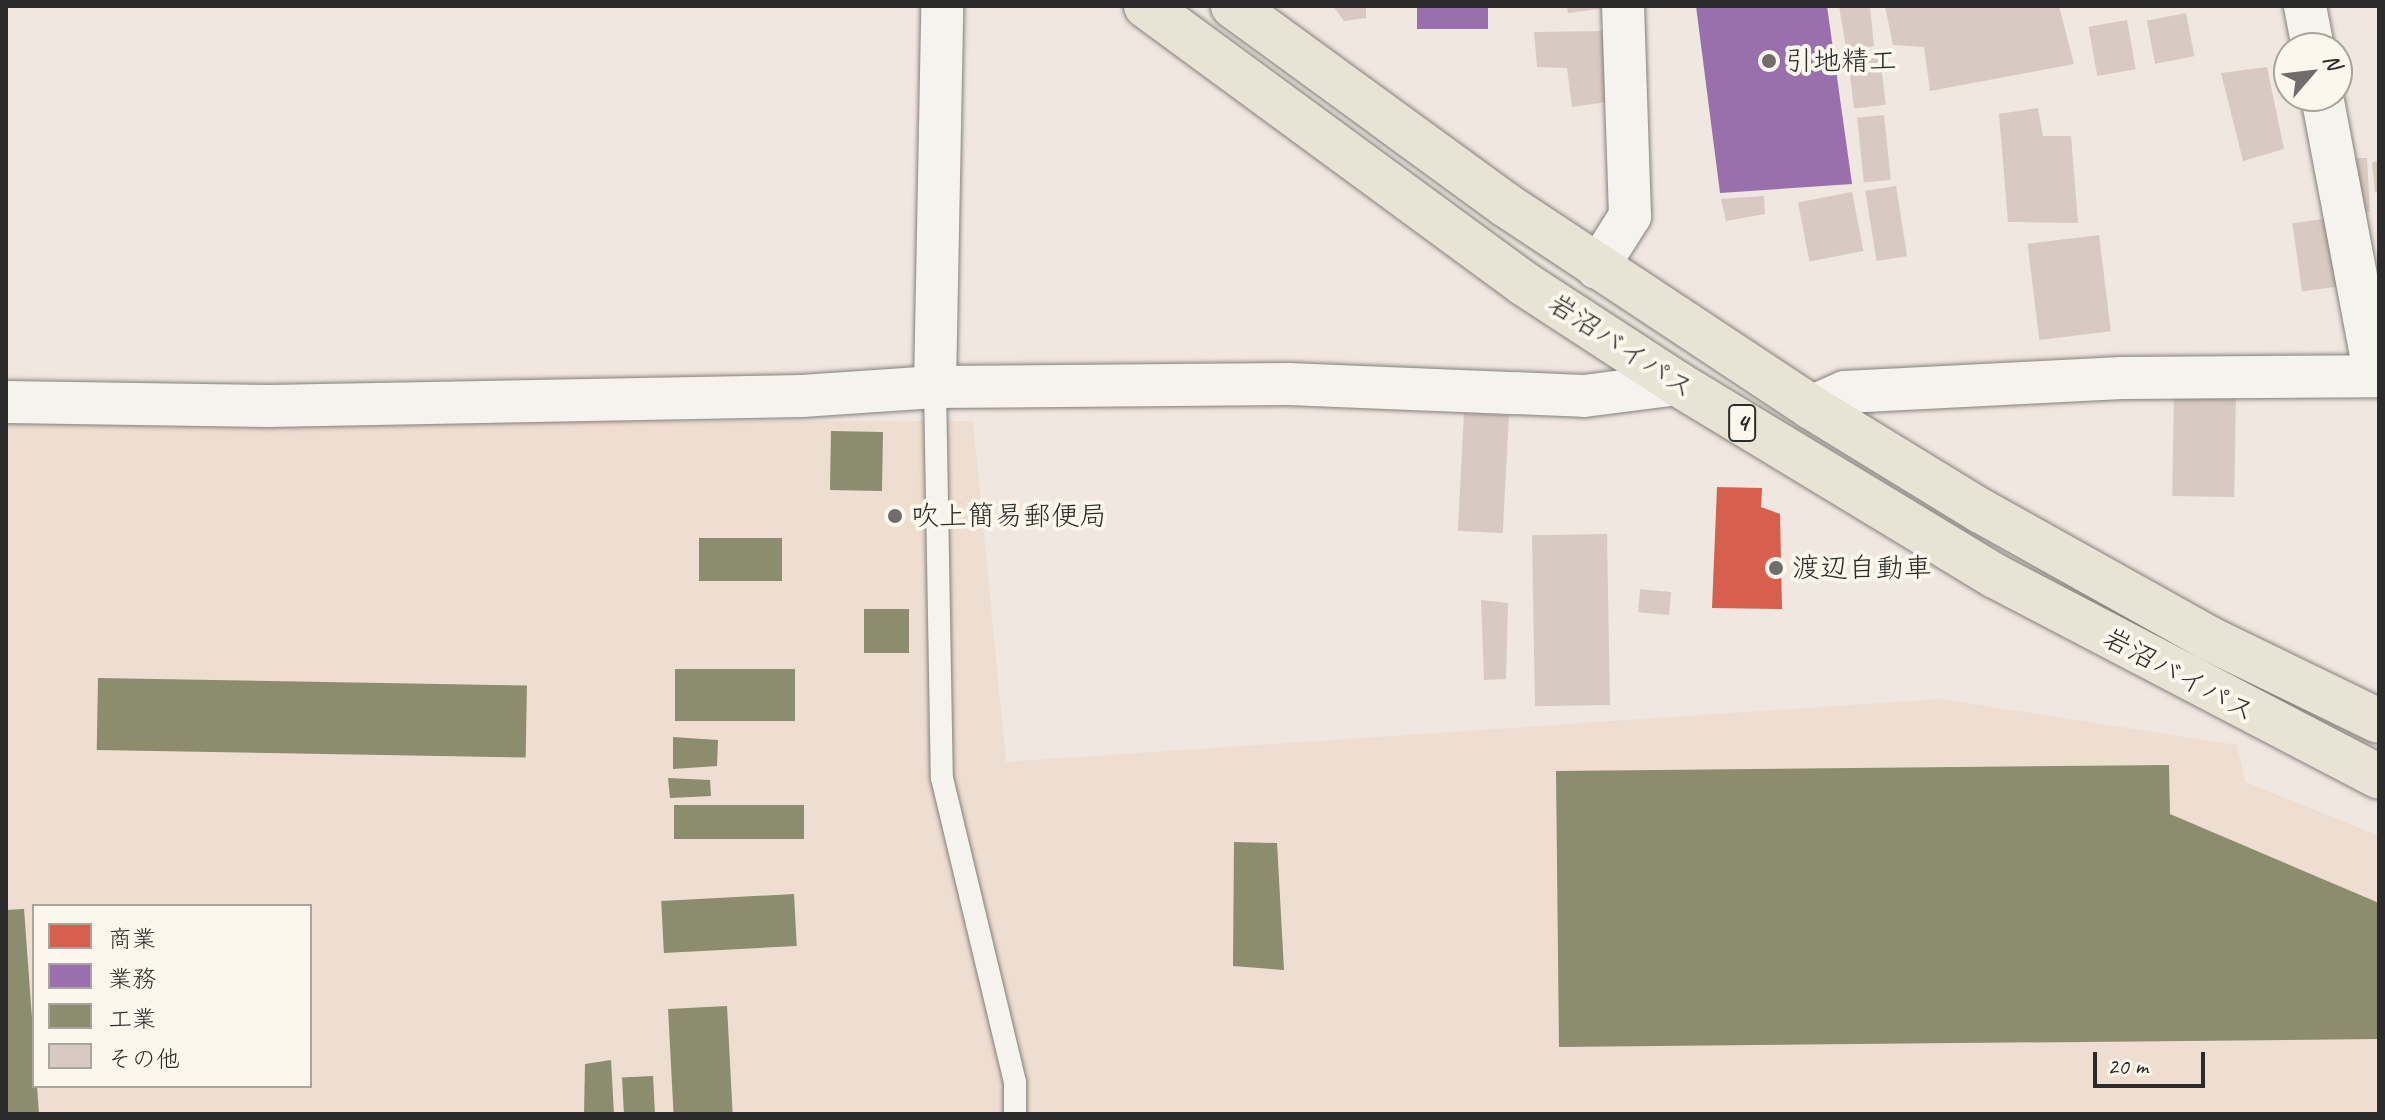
<!DOCTYPE html>
<html>
<head>
<meta charset="utf-8">
<style>
  body { margin:0 }
  #map { position:relative; width:2385px; height:1120px; overflow:hidden; background:#efe7e0; font-family:Caveat,"Klee One",sans-serif }
  div>[style] { position:absolute }
  .built>* { inset:0; background:#eeddd1 }
  .shops>* { inset:0; background:#d6604d }
  .offices>* { inset:0; background:#9970ab; transform-origin:0 0 }
  .industry>* { inset:0; background:#8c8c6e; transform-origin:0 0 }
  .building>* { inset:0; background:#d8cac2; transform-origin:0 0 }
  .roads { filter:drop-shadow(0 0 2px #83807c) drop-shadow(0 0 2px #83807c) }
  .lane>* { height:22px; margin:-11px; padding:0 11px; transform-origin:11px; border-radius:11px; background:#f5f3ee }
  .street>* { height:42px; margin:-21px; padding:0 21px; transform-origin:21px; border-radius:21px; background:#f5f3ee }
  .highway>* { height:44px; margin:-22px; padding:0 22px; transform-origin:22px; border-radius:22px; background:#e8e4d5 }
  .dots>* { width:22px; height:22px; translate:-50% -50%; box-sizing:border-box; border:4px solid #fbf7ec; border-radius:50% }
  span { translate:-50% -50%; white-space:nowrap; text-align:center; line-height:1.15; -webkit-text-stroke:8px #fbf7ec; paint-order:stroke }
  .shield-label span { padding:2px 6px; background:#fbf7ec; border:2px solid; border-radius:6px; -webkit-text-stroke-width:0 }
  .shield-label { font-size:26px; color:#2b2b2b; font-weight:700 }
  .poi-label { font-size:28px; color:#2b2b2b }
  .left { translate:0 -50%; text-align:left }
  .street-label { font-size:28px; color:#2b2b2b }
  .frame { position:absolute; inset:0; border:8px solid #2b2b2b; pointer-events:none }
  .legend { position:absolute; left:32px; top:904px; width:280px; height:184px; box-sizing:border-box; background:#fbf7ec; border:2px solid #a8a59f; margin:0; padding:10px 14px; list-style:none; font-size:24px; color:#2b2b2b }
  .legend li { display:flex; align-items:center; gap:16px; height:40px }
  .legend b { width:40px; border:2px solid #a8a59f }
  .north { position:absolute; left:2273px; top:32px; width:80px; height:80px; box-sizing:border-box; background:#fbf7ec; border:2px solid #a8a59f; border-radius:50%; rotate:62deg; font-size:22px; font-weight:700; line-height:32px; text-align:center; color:#2b2b2b }
  .north::after { content:''; display:block; margin:auto; width:28px; height:36px; background:#706d6a; clip-path:polygon(50% 0,100% 100%,50% 72%,0 100%) }
  .scale { position:absolute; left:2093px; top:1052px; width:112px; height:36px; box-sizing:border-box; border:4px solid #2b2b2b; border-top:0; padding-left:10px; font-size:24px; line-height:28px; white-space:nowrap; color:#2b2b2b; -webkit-text-stroke:6px #fbf7ec; paint-order:stroke }
</style>
</head>
<body>
<div id="map">
  <div class="built">
    <div style="clip-path:polygon(evenodd,973px 421px,1006px 762px,1940px 699px,2237px 745px,2245px 782px,2379px 836px,2379px 1114px,6px 1114px,6px 423px,973px 421px,34px 906px,310px 906px,310px 1086px,34px 1086px,34px 906px)"></div>
  </div>
  <div class="shops">
    <div style="clip-path:polygon(1717px 487px,1762px 488px,1761px 507px,1780px 514px,1782px 609px,1712px 608px)"></div>
  </div>
  <div class="offices">
    <div style="left:1417px;top:6px;width:71px;height:23px"></div>
    <div style="clip-path:polygon(1696px 6px,1827px 6px,1852px 184px,1720px 193px)"></div>
  </div>
  <div class="industry">
    <div style="left:831px;top:431px;width:52px;height:59px;rotate:1deg"></div>
    <div style="left:699px;top:538px;width:83px;height:43px"></div>
    <div style="left:864px;top:609px;width:45px;height:44px"></div>
    <div style="left:675px;top:669px;width:120px;height:52px"></div>
    <div style="left:98px;top:678px;width:429px;height:72px;rotate:1deg"></div>
    <div style="clip-path:polygon(673px 737px,718px 740px,717px 766px,673px 769px)"></div>
    <div style="clip-path:polygon(2169px 765px,2170px 814px,2379px 903px,2379px 1039px,1559px 1047px,1556px 771px)"></div>
    <div style="clip-path:polygon(668px 778px,710px 780px,711px 796px,670px 798px)"></div>
    <div style="left:674px;top:805px;width:130px;height:34px"></div>
    <div style="clip-path:polygon(1234px 842px,1277px 843px,1284px 970px,1233px 966px)"></div>
    <div style="left:794px;top:894px;width:52px;height:133px;rotate:87deg"></div>
    <div style="clip-path:polygon(24px 909px,39px 1114px,6px 1114px,6px 910px)"></div>
    <div style="left:727px;top:1006px;width:108px;height:59px;rotate:87deg"></div>
    <div style="clip-path:polygon(611px 1060px,614px 1114px,584px 1114px,585px 1064px)"></div>
    <div style="left:653px;top:1076px;width:38px;height:31px;rotate:87deg"></div>
  </div>
  <div class="building">
    <div style="clip-path:polygon(1333px 6px,1366px 6px,1366px 18px,1344px 21px)"></div>
    <div style="clip-path:polygon(1567px 6px,1607px 6px,1607px 8px,1568px 13px)"></div>
    <div style="clip-path:polygon(1839px 6px,1870px 6px,1874px 46px,1847px 53px)"></div>
    <div style="clip-path:polygon(1885px 6px,2059px 6px,2074px 64px,1930px 91px,1924px 47px,1893px 45px)"></div>
    <div style="left:2186px;top:13px;width:44px;height:40px;rotate:79deg"></div>
    <div style="left:2127px;top:20px;width:50px;height:39px;rotate:80deg"></div>
    <div style="clip-path:polygon(1609px 31px,1607px 102px,1572px 107px,1567px 68px,1537px 67px,1534px 32px)"></div>
    <div style="left:1880px;top:57px;width:48px;height:32px;rotate:83deg"></div>
    <div style="clip-path:polygon(2267px 67px,2284px 149px,2243px 161px,2221px 73px)"></div>
    <div style="clip-path:polygon(2038px 108px,2043px 136px,2071px 136px,2078px 223px,2008px 222px,1999px 114px)"></div>
    <div style="left:1884px;top:115px;width:65px;height:27px;rotate:84deg"></div>
    <div style="clip-path:polygon(2354px 158px,2367px 158px,2370px 212px,2353px 209px)"></div>
    <div style="clip-path:polygon(2379px 161px,2379px 192px,2375px 192px,2372px 162px)"></div>
    <div style="left:1896px;top:186px;width:71px;height:31px;rotate:81deg"></div>
    <div style="left:1852px;top:192px;width:60px;height:55px;rotate:79deg"></div>
    <div style="clip-path:polygon(1764px 196px,1765px 214px,1726px 221px,1721px 199px)"></div>
    <div style="left:2330px;top:218px;width:69px;height:38px;rotate:82deg"></div>
    <div style="left:2099px;top:235px;width:97px;height:72px;rotate:83deg"></div>
    <div style="left:2236px;top:394px;width:103px;height:62px;rotate:91deg"></div>
    <div style="left:1464px;top:413px;width:45px;height:118px;rotate:3deg"></div>
    <div style="left:1607px;top:534px;width:171px;height:75px;rotate:89deg"></div>
    <div style="left:1671px;top:592px;width:23px;height:31px;rotate:95deg"></div>
    <div style="clip-path:polygon(1481px 600px,1508px 603px,1506px 679px,1484px 680px)"></div>
  </div>
  <div class="roads">
    <div class="lane">
      <div style="left:935px;top:387px;width:391px;rotate:89deg"></div>
      <div style="left:942px;top:778px;width:313px;rotate:76.5deg"></div>
      <div style="left:1015px;top:1082px;width:32px;rotate:90deg"></div>
    </div>
    <div class="street">
      <div style="left:2305px;top:6px;width:43px;rotate:79.2deg"></div>
      <div style="left:2322px;top:96px;width:285px;rotate:79.3deg"></div>
      <div style="left:1597px;top:268px;width:62px;rotate:-57.6deg"></div>
      <div style="left:1630px;top:216px;width:210px;rotate:-91.9deg"></div>
      <div style="left:935px;top:387px;width:381px;rotate:-88.9deg"></div>
      <div style="left:6px;top:402px;width:262px;rotate:0.9deg"></div>
      <div style="left:268px;top:406px;width:534px;rotate:-1.07deg"></div>
      <div style="left:802px;top:396px;width:133px;rotate:-3.9deg"></div>
      <div style="left:935px;top:387px;width:353px;rotate:-0.5deg"></div>
      <div style="left:1288px;top:384px;width:296px;rotate:2.3deg"></div>
      <div style="left:1584px;top:396px;width:95px;rotate:-7.3deg"></div>
      <div style="left:1811px;top:407px;width:37px;rotate:-24deg"></div>
      <div style="left:1845px;top:392px;width:277px;rotate:-2.9deg"></div>
      <div style="left:2122px;top:378px;width:257px;rotate:-0.4deg"></div>
    </div>
    <div class="highway">
      <div style="left:1146px;top:6px;width:468px;rotate:36.3deg"></div>
      <div style="left:1523px;top:283px;width:185px;rotate:33.1deg"></div>
      <div style="left:1678px;top:384px;width:371px;rotate:31.2deg"></div>
      <div style="left:1995px;top:576px;width:433px;rotate:27.6deg"></div>
      <div style="left:1233px;top:6px;width:338px;rotate:36.1deg"></div>
      <div style="left:1506px;top:205px;width:366px;rotate:33.5deg"></div>
      <div style="left:1811px;top:407px;width:199px;rotate:31.5deg"></div>
      <div style="left:1981px;top:511px;width:260px;rotate:29.2deg"></div>
      <div style="left:2208px;top:638px;width:190px;rotate:25.9deg"></div>
    </div>
  </div>
  <div class="dots">
    <div style="left:1769px;top:61px;background:#706d6a"></div>
    <div style="left:895px;top:516px;background:#706d6a"></div>
    <div style="left:1776px;top:568px;background:#706d6a"></div>
  </div>
  <div class="shield-label">
    <span style="left:1742px;top:423px">4</span>
  </div>
  <div class="poi-label">
    <span class="left" style="left:1785px;top:61px">引地精工</span>
    <span class="left" style="left:911px;top:516px">吹上簡易郵便局</span>
    <span class="left" style="left:1792px;top:568px">渡辺自動車</span>
  </div>
  <div class="street-label">
    <span style="left:1621px;top:346px;rotate:33deg">岩沼バイパス</span>
    <span style="left:2179px;top:675px;rotate:28deg">岩沼バイパス</span>
  </div>
  <div class="frame"></div>
  <ul class="legend">
  <li><b style="height:22px;background:#d6604d"></b>商業</li>
  <li><b style="height:22px;background:#9970ab"></b>業務</li>
  <li><b style="height:22px;background:#8c8c6e"></b>工業</li>
  <li><b style="height:22px;background:#d8cac2"></b>その他</li>
  </ul>
  <div class="north">N</div>
  <div class="scale">20 m</div>
</div>
</body>
</html>
